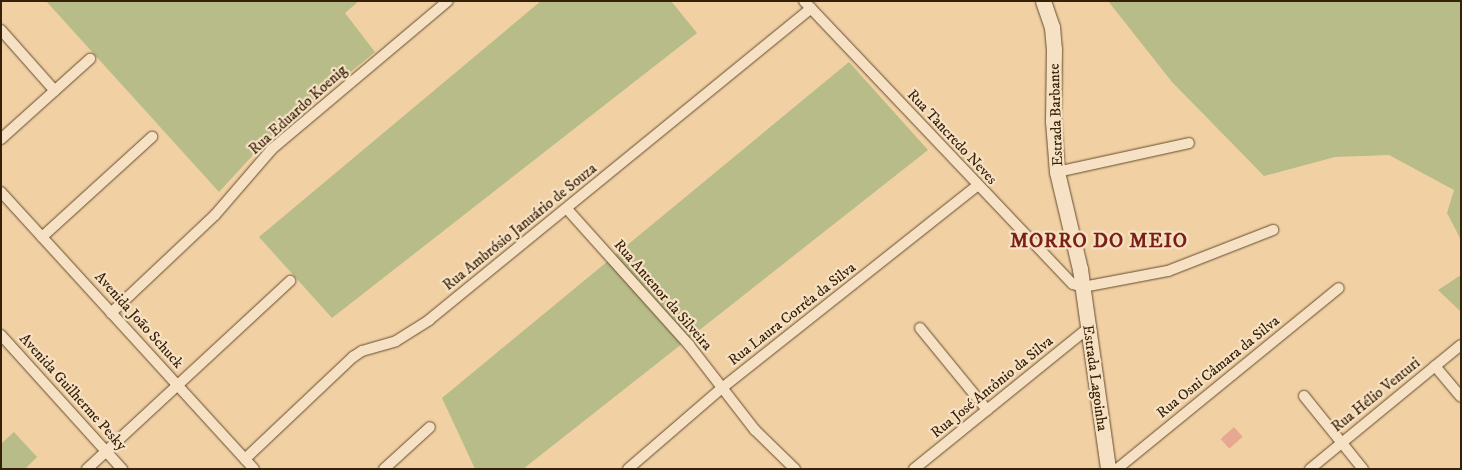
<!DOCTYPE html>
<html>
<head>
<meta charset="utf-8">
<style>
  body { margin:0 }
  #map { position:relative; width:1462px; height:470px; overflow:hidden; background:#f1d1a4; font-family:"IM FELL DW Pica",serif }
  div>[style] { position:absolute }
  .green>* { inset:0; background:#b7bc88 }
  .building>* { inset:0; background:#e6a890; transform-origin:0 0 }
  .roads { filter:drop-shadow(0 0 1px #654c2e) drop-shadow(0 0 1px #654c2e) }
  .street>* { height:10px; margin:-5px; padding:0 5px; transform-origin:5px; border-radius:5px; background:#f6e1c4 }
  .secondary>* { height:15px; margin:-7.5px; padding:0 7.5px; transform-origin:7.5px; border-radius:7.5px; background:#f6e1c4 }
  span { translate:-50% -50%; white-space:nowrap; text-align:center; line-height:1.15; -webkit-text-stroke:4.5px #f6e1c4; paint-order:stroke }
  .street-label { font-size:15px; color:#362007 }
  .district-label { font-size:20px; color:#7a1f14; font-weight:700; letter-spacing:1px }
  .frame { position:absolute; inset:0; border:2px solid #362007; pointer-events:none }
</style>
</head>
<body>
<div id="map">
  <div class="green">
    <div style="clip-path:polygon(46px 1px,359px 1px,345px 13px,375px 52px,266px 141px,219px 192px)"></div>
    <div style="clip-path:polygon(541px 1px,671px 1px,697px 33px,332px 318px,259px 237px)"></div>
    <div style="clip-path:polygon(1108px 1px,1461px 1px,1461px 240px,1447px 213px,1454px 190px,1389px 155px,1335px 157px,1264px 176px,1172px 82px)"></div>
    <div style="clip-path:polygon(849px 62px,928px 150px,523px 469px,475px 469px,442px 398px)"></div>
    <div style="clip-path:polygon(1461px 275px,1461px 312px,1438px 290px)"></div>
    <div style="clip-path:polygon(14px 432px,37px 457px,25px 469px,1px 469px,1px 444px)"></div>
  </div>
  <div class="building">
    <div style="left:1234px;top:427px;width:13px;height:18px;rotate:48deg"></div>
  </div>
  <div class="roads">
    <div class="street">
      <div style="left:804px;top:1px;width:390px;rotate:46.5deg"></div>
      <div style="left:1073px;top:284px;width:10px;rotate:17deg"></div>
      <div style="left:1083px;top:287px;width:86px;rotate:-10.7deg"></div>
      <div style="left:1168px;top:271px;width:113px;rotate:-21.3deg"></div>
      <div style="left:1px;top:30px;width:81px;rotate:48.5deg"></div>
      <div style="left:1px;top:139px;width:120px;rotate:-42deg"></div>
      <div style="left:1057px;top:172px;width:135px;rotate:-12.4deg"></div>
      <div style="left:1px;top:192px;width:375px;rotate:47.6deg"></div>
      <div style="left:567px;top:209px;width:183px;rotate:48.1deg"></div>
      <div style="left:689px;top:345px;width:108px;rotate:52.2deg"></div>
      <div style="left:755px;top:430px;width:56px;rotate:44.3deg"></div>
      <div style="left:42px;top:237px;width:149px;rotate:-42.3deg"></div>
      <div style="left:111px;top:313px;width:143px;rotate:-43.3deg"></div>
      <div style="left:215px;top:215px;width:87px;rotate:-49.2deg"></div>
      <div style="left:272px;top:149px;width:230px;rotate:-40.1deg"></div>
      <div style="left:920px;top:328px;width:106px;rotate:50.7deg"></div>
      <div style="left:1px;top:335px;width:181px;rotate:47.9deg"></div>
      <div style="left:1435px;top:366px;width:40px;rotate:50deg"></div>
      <div style="left:1304px;top:396px;width:94px;rotate:51.1deg"></div>
      <div style="left:245px;top:459px;width:149px;rotate:-43.4deg"></div>
      <div style="left:353px;top:357px;width:11px;rotate:-34deg"></div>
      <div style="left:362px;top:351px;width:35px;rotate:-16deg"></div>
      <div style="left:396px;top:341px;width:39px;rotate:-32deg"></div>
      <div style="left:429px;top:320px;width:493px;rotate:-39.2deg"></div>
      <div style="left:87px;top:469px;width:277px;rotate:-42.8deg"></div>
      <div style="left:384px;top:469px;width:62px;rotate:-42.4deg"></div>
      <div style="left:628px;top:469px;width:124px;rotate:-40.8deg"></div>
      <div style="left:722px;top:388px;width:325px;rotate:-38.4deg"></div>
      <div style="left:914px;top:469px;width:224px;rotate:-39deg"></div>
      <div style="left:1117px;top:469px;width:286px;rotate:-39.2deg"></div>
      <div style="left:1310px;top:469px;width:195px;rotate:-39.4deg"></div>
    </div>
    <div class="secondary">
      <div style="left:1043px;top:1px;width:28px;rotate:71deg"></div>
      <div style="left:1052px;top:27px;width:22px;rotate:85deg"></div>
      <div style="left:1054px;top:49px;width:72px;rotate:90.8deg"></div>
      <div style="left:1053px;top:121px;width:51px;rotate:85.5deg"></div>
      <div style="left:1057px;top:172px;width:100px;rotate:76.7deg"></div>
      <div style="left:1080px;top:269px;width:202px;rotate:82deg"></div>
    </div>
  </div>
  <div class="street-label">
    <span style="left:298px;top:110px;rotate:-42deg">Rua Eduardo Koenig</span>
    <span style="left:1056px;top:115px;rotate:-92deg">Estrada Barbante</span>
    <span style="left:952px;top:137px;rotate:47deg">Rua Tancredo Neves</span>
    <span style="left:520px;top:227px;rotate:-39deg">Rua Ambrósio Januário de Souza</span>
    <span style="left:663px;top:295px;rotate:49deg">Rua Antenor da Silveira</span>
    <span style="left:792px;top:314px;rotate:-38deg">Rua Laura Corrêa da Silva</span>
    <span style="left:139px;top:320px;rotate:48deg">Avenida João Schuck</span>
    <span style="left:1218px;top:367px;rotate:-39deg">Rua Osni Câmara da Silva</span>
    <span style="left:1095px;top:378px;rotate:82deg">Estrada Lagoinha</span>
    <span style="left:992px;top:387px;rotate:-39deg">Rua José Antônio da Silva</span>
    <span style="left:73px;top:392px;rotate:48deg">Avenida Guilherme Pesky</span>
    <span style="left:1376px;top:395px;rotate:-39deg">Rua Hélio Venturi</span>
  </div>
  <div class="district-label">
    <span style="left:1099px;top:241px">MORRO DO MEIO</span>
  </div>
  <div class="frame"></div>
</div>
</body>
</html>
